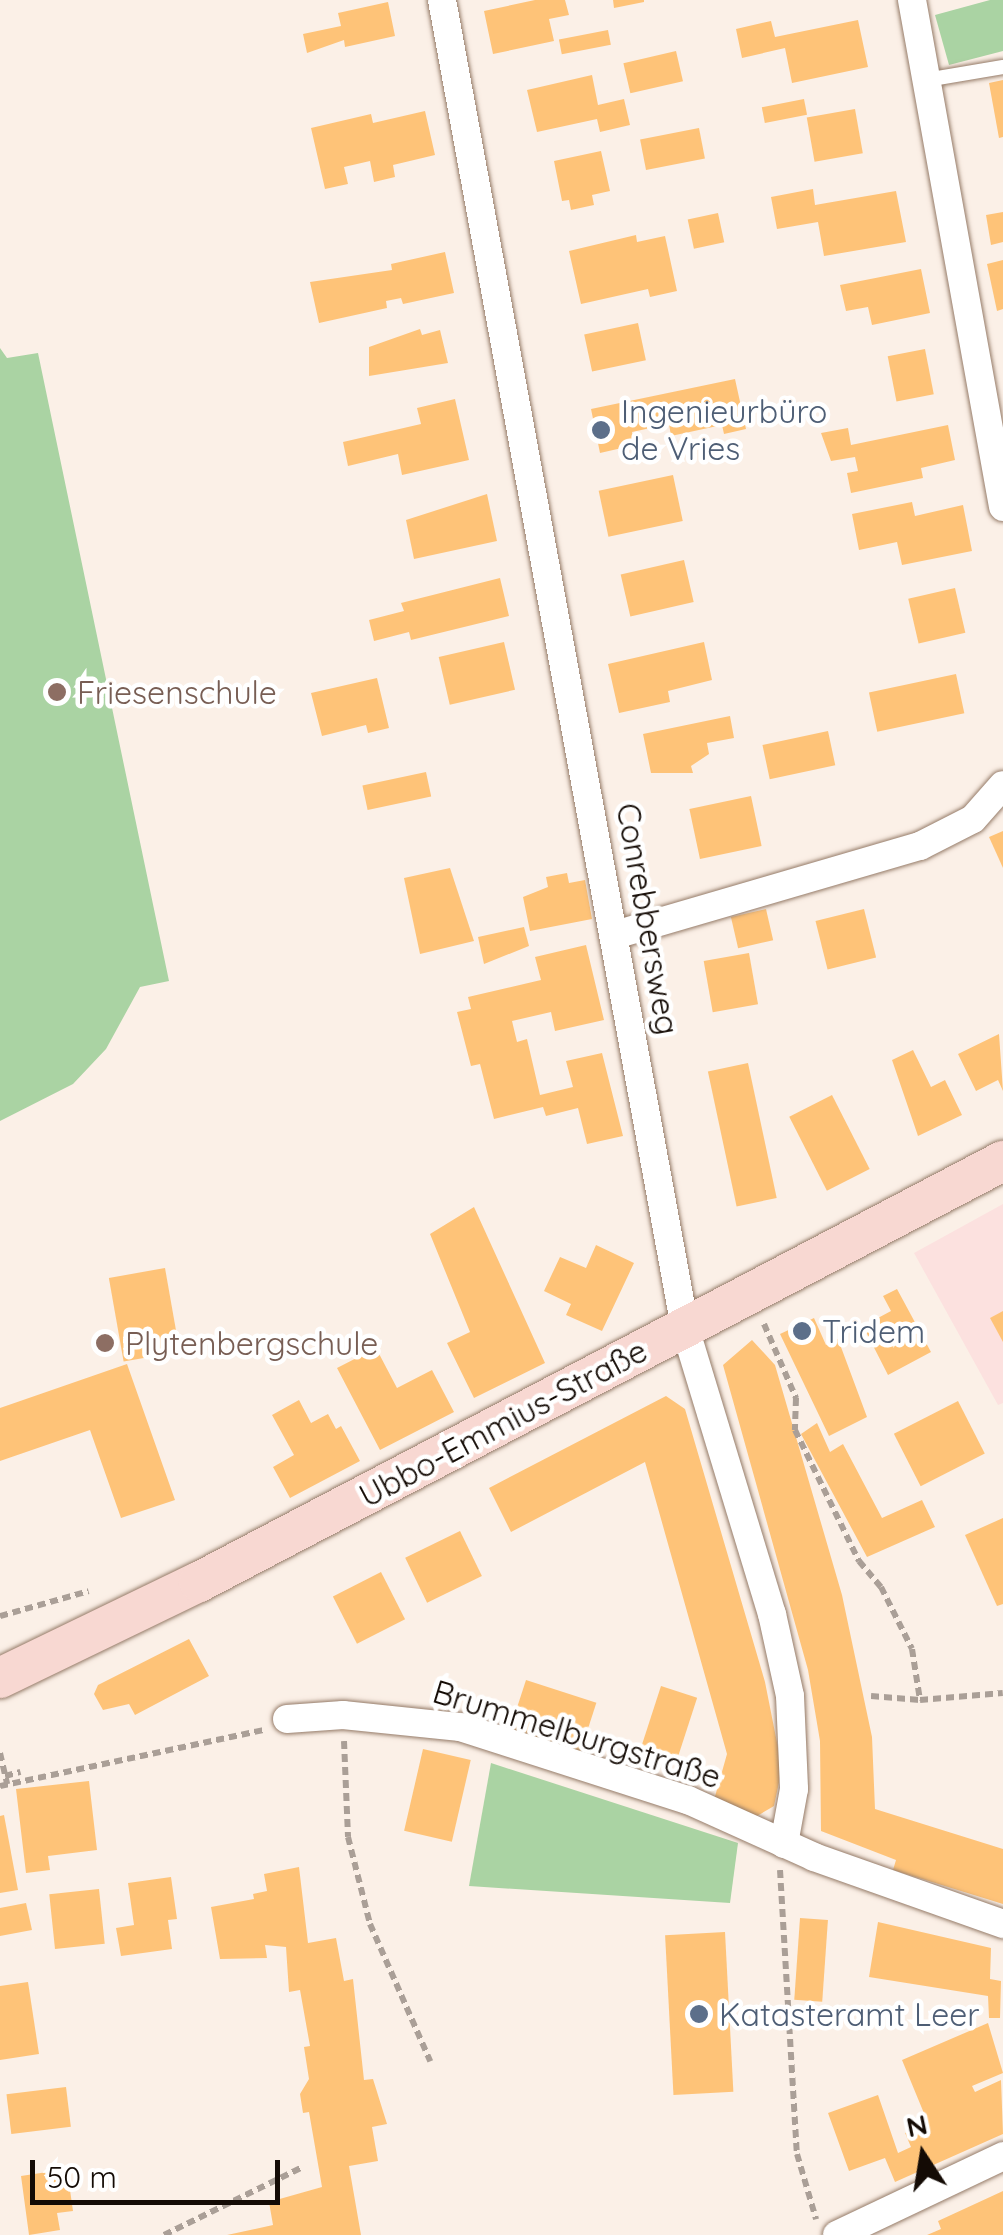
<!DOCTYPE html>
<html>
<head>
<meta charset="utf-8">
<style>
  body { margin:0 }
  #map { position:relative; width:1003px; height:2235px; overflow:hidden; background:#fbf0e7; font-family:Quicksand,sans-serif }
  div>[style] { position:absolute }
  .commercial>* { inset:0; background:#fce1df }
  .green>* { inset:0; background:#aad3a3 }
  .building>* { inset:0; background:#fec378; transform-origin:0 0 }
  .path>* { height:6px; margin-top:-3px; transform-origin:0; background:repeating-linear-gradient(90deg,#aa9f97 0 8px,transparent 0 13px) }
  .roads { filter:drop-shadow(0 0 2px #957b68) drop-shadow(0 0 2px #957b68) }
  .service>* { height:14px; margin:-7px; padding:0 7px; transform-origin:7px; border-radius:7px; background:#fff }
  .minor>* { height:28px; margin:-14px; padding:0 14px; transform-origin:14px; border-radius:14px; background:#fff }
  .secondary>* { height:40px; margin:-20px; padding:0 20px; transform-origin:20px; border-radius:20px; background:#f8d8d2 }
  .dots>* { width:28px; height:28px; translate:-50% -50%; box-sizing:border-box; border:5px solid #fff; border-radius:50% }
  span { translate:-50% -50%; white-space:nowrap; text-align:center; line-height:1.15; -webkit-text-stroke:9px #fff; paint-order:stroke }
  .service-label { font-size:32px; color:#4e5e75 }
  .left { translate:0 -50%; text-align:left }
  .education-label { font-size:32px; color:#785e54 }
  .street-label { font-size:32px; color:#140b05 }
  .north { position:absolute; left:873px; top:2105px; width:100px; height:100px; -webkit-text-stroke:8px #fff; paint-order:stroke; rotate:348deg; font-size:28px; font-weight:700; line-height:40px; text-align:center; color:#140b05 }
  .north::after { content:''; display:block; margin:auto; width:35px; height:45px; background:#140b05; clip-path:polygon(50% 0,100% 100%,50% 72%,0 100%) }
  .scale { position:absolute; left:30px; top:2160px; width:250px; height:45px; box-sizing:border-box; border:5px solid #140b05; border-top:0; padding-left:12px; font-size:30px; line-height:35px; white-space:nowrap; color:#140b05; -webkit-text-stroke:8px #fff; paint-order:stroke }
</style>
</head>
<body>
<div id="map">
  <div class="commercial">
    <div style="clip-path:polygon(1003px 1204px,1003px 1403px,998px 1405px,914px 1253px)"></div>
  </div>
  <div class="green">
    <div style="clip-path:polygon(990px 0,1003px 0,1003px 51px,949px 65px,935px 15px)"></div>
    <div style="clip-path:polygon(0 348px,7px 358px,38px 353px,169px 981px,140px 987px,106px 1049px,73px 1084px,0 1121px)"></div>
    <div style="clip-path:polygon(491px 1763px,738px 1843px,730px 1903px,469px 1886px)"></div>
  </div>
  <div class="building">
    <div style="clip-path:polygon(535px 0,565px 0,569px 15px,549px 19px,554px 41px,493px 54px,484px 11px)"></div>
    <div style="clip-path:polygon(613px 0,644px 0,644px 2px,614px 8px)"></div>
    <div style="clip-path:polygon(388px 2px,395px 36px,345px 47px,344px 40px,307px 53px,303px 34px,341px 26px,338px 13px)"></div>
    <div style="clip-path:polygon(858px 20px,868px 67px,792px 83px,785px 48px,742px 58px,736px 29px,771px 21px,775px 37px)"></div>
    <div style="left:608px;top:30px;width:15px;height:50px;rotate:79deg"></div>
    <div style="left:676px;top:51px;width:31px;height:54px;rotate:77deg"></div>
    <div style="clip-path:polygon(592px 75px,598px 105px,624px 99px,630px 125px,600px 132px,597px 119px,537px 132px,527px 90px)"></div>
    <div style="clip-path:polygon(1003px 80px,1003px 137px,999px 138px,989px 83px)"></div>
    <div style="left:804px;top:99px;width:16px;height:43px;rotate:79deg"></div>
    <div style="left:855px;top:109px;width:45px;height:49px;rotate:80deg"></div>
    <div style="clip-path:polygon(425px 111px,435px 155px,393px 165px,395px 177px,374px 182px,370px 161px,344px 167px,348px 184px,325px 189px,311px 128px,371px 114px,373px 123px)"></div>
    <div style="left:699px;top:128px;width:31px;height:60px;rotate:79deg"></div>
    <div style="clip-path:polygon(601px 151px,610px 191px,592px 195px,594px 205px,571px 210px,569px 200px,562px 201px,554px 161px)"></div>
    <div style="clip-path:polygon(813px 189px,815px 205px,896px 191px,906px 242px,824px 256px,818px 222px,777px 229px,771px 197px)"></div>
    <div style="clip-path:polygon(1003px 212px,1003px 242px,991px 245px,986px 215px)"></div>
    <div style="left:718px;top:213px;width:30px;height:31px;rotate:78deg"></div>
    <div style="clip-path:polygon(636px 235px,637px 242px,665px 236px,677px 291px,650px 297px,648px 289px,581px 304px,569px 251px)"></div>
    <div style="clip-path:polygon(445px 252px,454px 293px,403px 304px,401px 298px,386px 301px,387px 308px,319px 323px,310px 282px,392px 270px,391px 264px)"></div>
    <div style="clip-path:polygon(1003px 260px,1003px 309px,997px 311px,987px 264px)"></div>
    <div style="clip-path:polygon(921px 269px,930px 313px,872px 325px,868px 307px,846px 311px,840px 285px)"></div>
    <div style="left:638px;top:323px;width:38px;height:55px;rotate:78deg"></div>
    <div style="clip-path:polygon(420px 329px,422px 335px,440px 330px,448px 363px,369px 376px,369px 347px)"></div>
    <div style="left:925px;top:349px;width:46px;height:38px;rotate:79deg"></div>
    <div style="clip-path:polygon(735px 379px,746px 429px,724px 434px,722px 425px,671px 436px,669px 424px,632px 432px,635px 445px,600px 453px,591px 409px)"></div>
    <div style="clip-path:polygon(455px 399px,469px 460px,402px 475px,398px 454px,348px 466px,343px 442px,421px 424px,417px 408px)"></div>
    <div style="clip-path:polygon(948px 425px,955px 460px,921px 468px,923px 478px,851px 493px,847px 473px,858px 471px,855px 457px,831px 461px,821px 433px,848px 428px,851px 445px)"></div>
    <div style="left:673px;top:475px;width:47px;height:76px;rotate:78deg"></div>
    <div style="clip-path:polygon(487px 494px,497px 541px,414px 559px,406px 520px)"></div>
    <div style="clip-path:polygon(912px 502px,915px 516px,963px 505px,972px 551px,902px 565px,897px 542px,859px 550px,852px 514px)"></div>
    <div style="left:684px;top:560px;width:43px;height:65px;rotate:77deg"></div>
    <div style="clip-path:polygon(500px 578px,509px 616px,411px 640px,409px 632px,374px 641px,369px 620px,404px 611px,401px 603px)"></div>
    <div style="left:955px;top:588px;width:46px;height:48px;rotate:77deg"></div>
    <div style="left:504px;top:642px;width:49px;height:67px;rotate:77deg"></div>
    <div style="clip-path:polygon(704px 642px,712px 680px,668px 691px,670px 702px,619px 713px,608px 664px)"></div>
    <div style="left:956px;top:674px;width:40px;height:89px;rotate:78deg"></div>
    <div style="clip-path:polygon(377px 678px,389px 728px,368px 733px,366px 725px,322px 736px,311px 693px)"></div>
    <div style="clip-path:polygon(730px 716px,734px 738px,707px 743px,709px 754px,691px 766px,693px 773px,651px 773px,643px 734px)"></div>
    <div style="left:828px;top:731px;width:35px;height:67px;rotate:78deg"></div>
    <div style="left:426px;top:772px;width:25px;height:65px;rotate:78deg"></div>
    <div style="left:751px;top:796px;width:51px;height:63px;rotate:78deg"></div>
    <div style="clip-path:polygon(1003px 831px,1003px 868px,989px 837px)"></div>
    <div style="clip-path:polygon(450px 868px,474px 941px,420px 954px,404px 878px)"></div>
    <div style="clip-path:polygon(567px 873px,569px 883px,585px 880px,592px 919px,530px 931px,523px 897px,548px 887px,546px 877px)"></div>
    <div style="left:766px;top:909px;width:32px;height:36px;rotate:77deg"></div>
    <div style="left:864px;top:909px;width:50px;height:50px;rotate:76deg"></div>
    <div style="clip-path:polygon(524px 927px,529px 946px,484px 964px,478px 937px)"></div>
    <div style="clip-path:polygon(586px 945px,604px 1020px,555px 1031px,551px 1012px,512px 1021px,517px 1042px,527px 1039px,540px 1095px,573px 1087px,566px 1061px,602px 1053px,623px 1136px,587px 1144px,578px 1108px,546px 1116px,543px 1107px,494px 1119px,480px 1064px,471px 1066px,457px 1012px,471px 1009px,468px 997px,541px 980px,535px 957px)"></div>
    <div style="left:749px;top:953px;width:52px;height:46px;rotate:80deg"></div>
    <div style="clip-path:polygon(999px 1034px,1003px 1091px,998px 1080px,976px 1091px,958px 1054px)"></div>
    <div style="clip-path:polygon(913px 1050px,931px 1087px,945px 1080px,962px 1115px,918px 1136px,892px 1060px)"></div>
    <div style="left:748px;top:1063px;width:138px;height:41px;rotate:78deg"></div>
    <div style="left:832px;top:1095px;width:83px;height:48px;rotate:63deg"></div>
    <div style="clip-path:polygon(474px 1207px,545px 1363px,474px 1398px,447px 1343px,470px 1332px,430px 1234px)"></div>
    <div style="clip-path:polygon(596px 1245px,634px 1263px,602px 1331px,566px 1315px,571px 1304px,544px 1291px,560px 1257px,586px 1268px)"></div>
    <div style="left:165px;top:1268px;width:85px;height:57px;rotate:80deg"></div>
    <div style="clip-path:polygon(897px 1289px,931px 1352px,888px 1375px,863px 1326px,891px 1311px,883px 1296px)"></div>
    <div style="clip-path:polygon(1003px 1311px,1003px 1342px,990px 1318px)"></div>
    <div style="clip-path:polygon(814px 1318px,826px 1345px,838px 1339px,867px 1417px,829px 1436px,780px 1334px)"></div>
    <div style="clip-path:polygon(752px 1340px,775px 1365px,842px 1595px,872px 1737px,875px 1809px,1003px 1849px,1003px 1904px,893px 1870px,896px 1860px,821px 1831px,820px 1741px,808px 1670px,723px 1365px)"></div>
    <div style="clip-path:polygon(376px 1348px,397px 1388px,432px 1370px,454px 1412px,380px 1450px,337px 1368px)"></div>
    <div style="clip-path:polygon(127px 1364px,175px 1500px,121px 1518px,90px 1430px,0 1461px,0 1408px)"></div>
    <div style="clip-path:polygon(666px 1396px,685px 1409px,765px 1682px,782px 1768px,774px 1806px,757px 1816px,714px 1800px,727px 1754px,645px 1462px,511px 1532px,489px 1488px)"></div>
    <div style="clip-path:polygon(299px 1400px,311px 1423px,328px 1414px,336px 1429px,341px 1426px,360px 1461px,290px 1498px,273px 1467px,294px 1455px,272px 1415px)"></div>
    <div style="left:958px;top:1401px;width:59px;height:72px;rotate:63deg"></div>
    <div style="clip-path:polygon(817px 1423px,830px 1452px,843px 1444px,882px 1518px,922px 1500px,935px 1527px,867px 1557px,801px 1434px)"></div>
    <div style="clip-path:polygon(1003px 1518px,1003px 1604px,997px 1606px,965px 1535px)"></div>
    <div style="left:460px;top:1531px;width:50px;height:61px;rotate:64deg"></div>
    <div style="left:381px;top:1572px;width:53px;height:54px;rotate:63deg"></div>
    <div style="clip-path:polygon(189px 1639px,209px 1676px,135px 1715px,129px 1704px,103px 1710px,94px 1694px,98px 1685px)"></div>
    <div style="left:526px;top:1680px;width:74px;height:55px;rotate:18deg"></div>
    <div style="left:661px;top:1686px;width:38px;height:68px;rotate:18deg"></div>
    <div style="left:423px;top:1749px;width:49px;height:84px;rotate:13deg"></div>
    <div style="clip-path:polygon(89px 1781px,97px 1850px,48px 1856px,50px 1870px,26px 1873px,16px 1789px)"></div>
    <div style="clip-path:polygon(4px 1815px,18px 1890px,0 1893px,0 1816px)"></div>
    <div style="clip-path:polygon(299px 1867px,308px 1943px,336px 1938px,344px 1981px,353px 1979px,364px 2080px,373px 2079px,387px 2124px,372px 2127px,378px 2161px,349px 2166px,361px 2235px,227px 2235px,273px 2225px,269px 2202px,322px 2187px,309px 2112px,303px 2113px,300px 2094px,309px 2079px,304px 2047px,310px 2046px,300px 1990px,289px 1992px,286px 1947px,265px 1945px,267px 1958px,220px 1959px,211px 1907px,254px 1899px,253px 1894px,267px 1891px,264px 1874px)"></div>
    <div style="clip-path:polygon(171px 1877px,177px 1919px,168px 1920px,172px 1949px,121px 1956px,116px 1928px,134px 1925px,128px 1883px)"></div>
    <div style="left:99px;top:1889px;width:55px;height:50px;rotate:84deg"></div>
    <div style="clip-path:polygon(26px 1903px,32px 1930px,0 1936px,0 1908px)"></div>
    <div style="left:800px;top:1918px;width:28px;height:82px;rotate:4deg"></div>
    <div style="clip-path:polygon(878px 1922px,991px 1948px,990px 1979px,1001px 1981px,1000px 2018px,989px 2018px,988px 1996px,869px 1977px)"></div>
    <div style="left:725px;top:1932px;width:160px;height:60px;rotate:87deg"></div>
    <div style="clip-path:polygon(28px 1982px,39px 2054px,0 2060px,0 1986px)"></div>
    <div style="clip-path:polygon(988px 2023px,1003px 2073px,972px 2086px,975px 2092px,1001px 2080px,1003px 2134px,895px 2182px,885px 2158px,849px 2171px,828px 2113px,878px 2095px,898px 2153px,911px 2147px,905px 2133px,928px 2123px,902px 2060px)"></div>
    <div style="left:66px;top:2087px;width:40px;height:60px;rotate:83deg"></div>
    <div style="clip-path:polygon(67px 2169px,73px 2211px,57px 2213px,60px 2230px,29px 2235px,21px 2176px)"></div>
    <div style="clip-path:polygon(1003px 2191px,1003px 2235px,927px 2235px,941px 2229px,938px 2221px)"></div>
  </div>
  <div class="path">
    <div style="left:764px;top:1324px;width:81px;rotate:66.6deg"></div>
    <div style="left:796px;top:1398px;width:32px;rotate:92deg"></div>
    <div style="left:795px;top:1430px;width:146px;rotate:64deg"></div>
    <div style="left:859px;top:1561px;width:34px;rotate:50deg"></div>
    <div style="left:881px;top:1587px;width:69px;rotate:63.4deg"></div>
    <div style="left:912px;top:1649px;width:52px;rotate:81.1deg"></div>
    <div style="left:0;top:1616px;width:92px;rotate:-15.7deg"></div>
    <div style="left:871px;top:1696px;width:49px;rotate:4.7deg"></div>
    <div style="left:920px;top:1700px;width:83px;rotate:-4.8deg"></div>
    <div style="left:344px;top:1741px;width:96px;rotate:87.6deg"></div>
    <div style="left:348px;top:1837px;width:90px;rotate:75.8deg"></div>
    <div style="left:370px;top:1924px;width:150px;rotate:66.3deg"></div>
    <div style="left:0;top:1753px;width:32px;rotate:77deg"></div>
    <div style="left:5px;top:1776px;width:16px;rotate:-15deg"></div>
    <div style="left:0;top:1786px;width:269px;rotate:-12deg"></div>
    <div style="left:780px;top:1870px;width:285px;rotate:86.6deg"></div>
    <div style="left:797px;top:2154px;width:68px;rotate:73.7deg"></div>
    <div style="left:164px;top:2235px;width:155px;rotate:-26.1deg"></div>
  </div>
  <div class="roads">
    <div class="service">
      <div style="left:926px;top:80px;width:78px;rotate:-9.6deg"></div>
    </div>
    <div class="minor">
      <div style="left:442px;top:0;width:1350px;rotate:79.63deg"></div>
      <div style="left:685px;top:1328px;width:299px;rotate:73.1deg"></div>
      <div style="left:772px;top:1614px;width:84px;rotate:77.6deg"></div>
      <div style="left:790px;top:1696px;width:93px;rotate:87.5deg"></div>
      <div style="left:794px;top:1789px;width:56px;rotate:100.3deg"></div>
      <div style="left:912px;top:0;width:515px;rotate:79.82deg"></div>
      <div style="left:615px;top:935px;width:318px;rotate:-16.3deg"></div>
      <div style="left:920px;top:846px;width:59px;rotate:-27deg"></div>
      <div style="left:973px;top:819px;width:45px;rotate:-48.6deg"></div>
      <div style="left:287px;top:1719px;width:56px;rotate:-4.1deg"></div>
      <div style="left:343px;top:1715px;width:118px;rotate:5.9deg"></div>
      <div style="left:460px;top:1727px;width:239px;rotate:17.8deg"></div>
      <div style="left:688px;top:1800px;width:138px;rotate:24.3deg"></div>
      <div style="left:814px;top:1857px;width:201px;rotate:19.5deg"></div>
      <div style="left:837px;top:2235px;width:184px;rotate:-25.4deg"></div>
    </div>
    <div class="secondary">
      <div style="left:0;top:1678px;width:221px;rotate:-25.8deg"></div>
      <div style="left:199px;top:1582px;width:908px;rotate:-27.64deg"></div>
    </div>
  </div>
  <div class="dots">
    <div style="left:601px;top:430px;background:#5c6f8a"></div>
    <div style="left:57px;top:692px;background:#8d6e63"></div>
    <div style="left:802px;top:1331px;background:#5c6f8a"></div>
    <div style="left:105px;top:1343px;background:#8d6e63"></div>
    <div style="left:699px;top:2014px;background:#5c6f8a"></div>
  </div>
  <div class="service-label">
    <span class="left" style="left:621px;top:430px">Ingenieurbüro<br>de Vries</span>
    <span class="left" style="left:822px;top:1331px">Tridem</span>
    <span class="left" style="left:719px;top:2014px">Katasteramt Leer</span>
  </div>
  <div class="education-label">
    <span class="left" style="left:77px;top:692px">Friesenschule</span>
    <span class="left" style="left:125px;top:1343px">Plytenbergschule</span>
  </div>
  <div class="street-label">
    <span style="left:648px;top:919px;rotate:80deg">Conrebbersweg</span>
    <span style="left:503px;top:1423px;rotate:-28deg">Ubbo-Emmius-Straße</span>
    <span style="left:577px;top:1734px;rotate:17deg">Brummelburgstraße</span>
  </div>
  <div class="north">N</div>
  <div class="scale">50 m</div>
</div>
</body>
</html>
